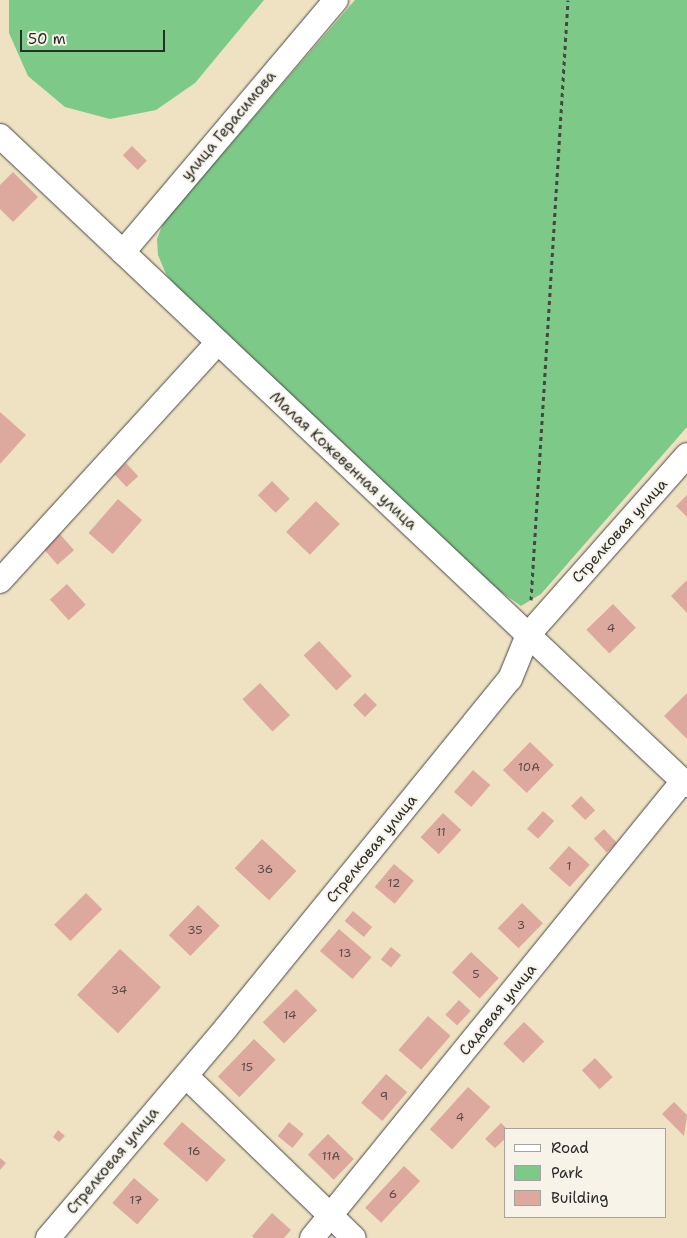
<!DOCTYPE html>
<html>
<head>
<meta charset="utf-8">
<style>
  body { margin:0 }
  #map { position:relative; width:687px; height:1238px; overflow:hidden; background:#eee2c3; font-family:"Shantell Sans",sans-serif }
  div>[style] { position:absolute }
  .green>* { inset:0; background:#7cc988 }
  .building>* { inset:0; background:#dda99f; transform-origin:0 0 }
  .path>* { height:3px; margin-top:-1.5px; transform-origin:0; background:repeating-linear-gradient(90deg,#484642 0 4px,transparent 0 8px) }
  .roads { filter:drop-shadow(0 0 1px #484642) drop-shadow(0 0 1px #484642) }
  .minor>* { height:24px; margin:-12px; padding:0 12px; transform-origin:12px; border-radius:12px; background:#fff }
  span { translate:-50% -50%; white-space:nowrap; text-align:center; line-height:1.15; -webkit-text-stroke:4px #f7f3e8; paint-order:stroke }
  .number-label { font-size:12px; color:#584a48 }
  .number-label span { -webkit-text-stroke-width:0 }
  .street-label { font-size:15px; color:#2b2b2b }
  .legend { position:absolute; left:504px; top:1128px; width:162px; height:90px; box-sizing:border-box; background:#f7f3e8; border:1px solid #a5a39c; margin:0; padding:6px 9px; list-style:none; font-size:15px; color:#2b2b2b }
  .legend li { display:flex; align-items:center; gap:10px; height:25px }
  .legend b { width:25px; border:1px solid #a5a39c }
  .scale { position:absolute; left:20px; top:30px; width:145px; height:22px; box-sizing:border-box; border:2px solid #2b2b2b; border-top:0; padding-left:6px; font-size:15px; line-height:18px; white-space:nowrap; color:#2b2b2b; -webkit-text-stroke:4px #f7f3e8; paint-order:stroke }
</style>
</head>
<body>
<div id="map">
  <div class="green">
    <div style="clip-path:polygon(9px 0,264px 0,195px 83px,156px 110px,110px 119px,65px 107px,28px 76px,9px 33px)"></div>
    <div style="clip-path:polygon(355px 0,687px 0,687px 427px,541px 594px,521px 606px,497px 589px,184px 296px,166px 274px,158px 255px,157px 239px,164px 221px)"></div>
  </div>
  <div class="building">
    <div style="left:132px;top:146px;width:21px;height:13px;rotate:45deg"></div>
    <div style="clip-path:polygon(13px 172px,38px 197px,13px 222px,0 209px,0 185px)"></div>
    <div style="clip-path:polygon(0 412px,26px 435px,0 464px)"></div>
    <div style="left:126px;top:463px;width:18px;height:16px;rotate:47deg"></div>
    <div style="left:272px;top:481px;width:25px;height:20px;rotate:45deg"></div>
    <div style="clip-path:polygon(687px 495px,687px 517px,676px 506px)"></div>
    <div style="left:118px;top:499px;width:32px;height:45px;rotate:41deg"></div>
    <div style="left:316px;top:501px;width:33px;height:43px;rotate:44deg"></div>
    <div style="left:59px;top:533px;width:23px;height:22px;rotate:49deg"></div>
    <div style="clip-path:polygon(687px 580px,687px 613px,671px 596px)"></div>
    <div style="left:67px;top:584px;width:28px;height:23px;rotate:48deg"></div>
    <div style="left:613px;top:604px;width:33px;height:37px;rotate:46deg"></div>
    <div style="left:319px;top:641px;width:48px;height:21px;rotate:47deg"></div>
    <div style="left:260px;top:683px;width:44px;height:24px;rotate:47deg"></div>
    <div style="left:365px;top:693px;width:17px;height:17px;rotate:45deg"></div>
    <div style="clip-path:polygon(687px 693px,687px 739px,664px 716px)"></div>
    <div style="left:530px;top:742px;width:33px;height:39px;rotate:44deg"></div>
    <div style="left:473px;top:770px;width:23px;height:29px;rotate:41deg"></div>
    <div style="left:581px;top:796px;width:20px;height:14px;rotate:45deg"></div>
    <div style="left:543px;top:811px;width:15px;height:24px;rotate:42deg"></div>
    <div style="left:443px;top:813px;width:25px;height:33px;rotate:43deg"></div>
    <div style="left:604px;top:829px;width:19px;height:14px;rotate:47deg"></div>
    <div style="left:262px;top:839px;width:47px;height:40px;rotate:43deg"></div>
    <div style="left:569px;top:846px;width:28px;height:30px;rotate:42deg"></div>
    <div style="left:394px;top:864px;width:26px;height:30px;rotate:40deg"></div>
    <div style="left:86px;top:893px;width:23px;height:45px;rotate:45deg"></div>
    <div style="left:522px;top:903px;width:29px;height:35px;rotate:44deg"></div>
    <div style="left:198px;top:905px;width:30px;height:42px;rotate:44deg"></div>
    <div style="left:353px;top:911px;width:25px;height:13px;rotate:40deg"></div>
    <div style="left:339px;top:929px;width:43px;height:29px;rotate:41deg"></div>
    <div style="left:391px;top:947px;width:13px;height:16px;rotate:39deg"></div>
    <div style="left:120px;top:949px;width:56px;height:63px;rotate:43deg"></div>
    <div style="left:471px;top:952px;width:38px;height:28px;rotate:43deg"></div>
    <div style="left:296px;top:989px;width:30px;height:47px;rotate:45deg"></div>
    <div style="left:459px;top:1000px;width:16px;height:20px;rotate:43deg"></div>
    <div style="left:428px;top:1016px;width:30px;height:45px;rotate:41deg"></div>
    <div style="left:524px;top:1022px;width:28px;height:30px;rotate:44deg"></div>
    <div style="left:254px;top:1039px;width:30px;height:52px;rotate:44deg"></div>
    <div style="left:595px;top:1058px;width:26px;height:18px;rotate:47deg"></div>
    <div style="left:386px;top:1074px;width:28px;height:38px;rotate:41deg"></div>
    <div style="left:468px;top:1087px;width:30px;height:57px;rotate:42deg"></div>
    <div style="clip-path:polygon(674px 1102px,687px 1115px,684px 1136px,662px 1114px)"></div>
    <div style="left:182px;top:1122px;width:58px;height:29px;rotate:41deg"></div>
    <div style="left:289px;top:1122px;width:19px;height:18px;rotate:39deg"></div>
    <div style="clip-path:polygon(501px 1123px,507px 1129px,506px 1138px,495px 1148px,485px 1139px)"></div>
    <div style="clip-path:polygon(58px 1130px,65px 1136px,59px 1142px,53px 1137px)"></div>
    <div style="left:328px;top:1134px;width:36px;height:29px;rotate:44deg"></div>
    <div style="clip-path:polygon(0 1158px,6px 1163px,0 1170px)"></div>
    <div style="left:404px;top:1166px;width:22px;height:57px;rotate:43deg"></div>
    <div style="left:134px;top:1178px;width:33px;height:33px;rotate:41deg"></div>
    <div style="clip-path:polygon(272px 1213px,291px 1230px,284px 1238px,254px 1238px,252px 1236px)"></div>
  </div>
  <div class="path">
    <div style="left:531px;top:600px;width:601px;rotate:-86.47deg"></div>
  </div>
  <div class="roads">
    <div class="minor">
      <div style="left:0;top:136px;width:945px;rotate:43.37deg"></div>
      <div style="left:123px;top:252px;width:330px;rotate:-49.8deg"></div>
      <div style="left:0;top:581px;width:323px;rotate:-47.6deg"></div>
      <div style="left:186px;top:1076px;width:233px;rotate:44deg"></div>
      <div style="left:48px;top:1238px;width:275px;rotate:-49.7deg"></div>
      <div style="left:226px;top:1028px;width:450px;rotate:-50.9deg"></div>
      <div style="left:510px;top:679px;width:48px;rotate:-67.8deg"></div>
      <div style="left:528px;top:635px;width:240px;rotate:-48.5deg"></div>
      <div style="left:312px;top:1238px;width:589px;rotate:-50.93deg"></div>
    </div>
  </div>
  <div class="number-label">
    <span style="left:611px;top:629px">4</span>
    <span style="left:529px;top:768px">10А</span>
    <span style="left:441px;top:833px">11</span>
    <span style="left:569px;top:867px">1</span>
    <span style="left:265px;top:870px">36</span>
    <span style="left:394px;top:884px">12</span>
    <span style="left:521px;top:926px">3</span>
    <span style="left:195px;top:931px">35</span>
    <span style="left:345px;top:954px">13</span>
    <span style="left:476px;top:975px">5</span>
    <span style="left:119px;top:991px">34</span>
    <span style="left:290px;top:1016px">14</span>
    <span style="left:247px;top:1068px">15</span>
    <span style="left:384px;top:1097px">9</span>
    <span style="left:460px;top:1118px">4</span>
    <span style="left:194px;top:1152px">16</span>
    <span style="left:331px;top:1157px">11А</span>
    <span style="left:393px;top:1195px">6</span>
    <span style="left:136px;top:1201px">17</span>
  </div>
  <div class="street-label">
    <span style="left:229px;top:126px;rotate:-50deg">улица Герасимова</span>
    <span style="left:343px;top:461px;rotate:43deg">Малая Кожевенная улица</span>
    <span style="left:620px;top:531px;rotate:-48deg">Стрелковая улица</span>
    <span style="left:372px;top:849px;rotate:-51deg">Стрелковая улица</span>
    <span style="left:498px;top:1010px;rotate:-51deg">Садовая улица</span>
    <span style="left:113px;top:1161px;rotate:-50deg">Стрелковая улица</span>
  </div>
  <ul class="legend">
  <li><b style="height:6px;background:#fff"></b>Road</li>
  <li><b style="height:14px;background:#7cc988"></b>Park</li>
  <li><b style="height:14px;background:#dda99f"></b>Building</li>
  </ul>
  <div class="scale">50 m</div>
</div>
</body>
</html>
